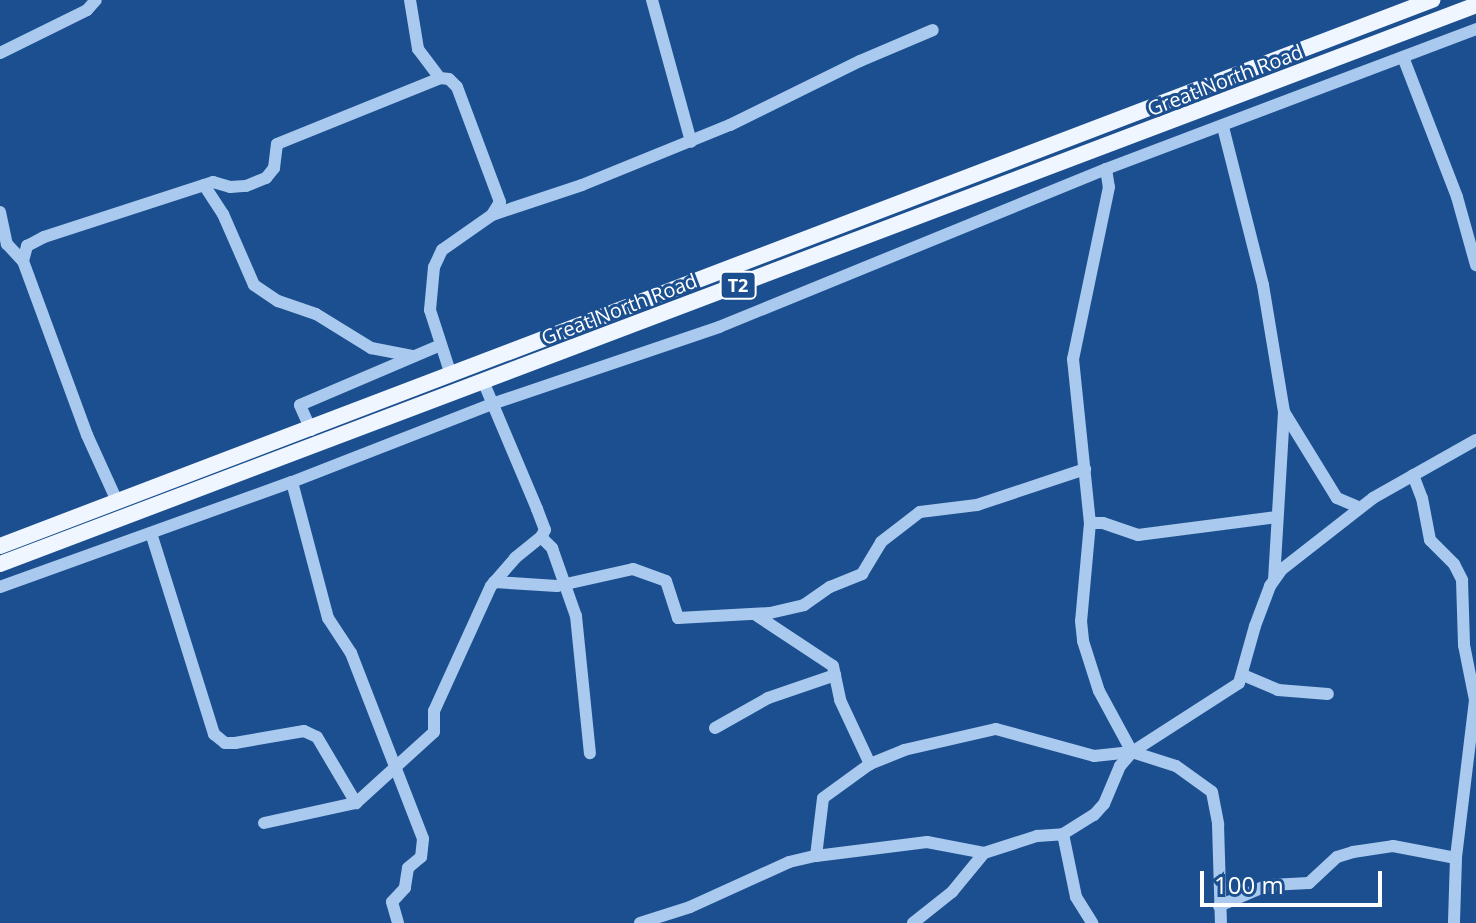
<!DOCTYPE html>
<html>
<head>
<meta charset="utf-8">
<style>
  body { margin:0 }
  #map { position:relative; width:1476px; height:923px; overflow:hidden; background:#1b4f8f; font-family:"Open Sans",sans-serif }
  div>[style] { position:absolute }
  .minor>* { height:12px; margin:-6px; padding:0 6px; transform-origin:6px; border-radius:6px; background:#a9c9ee }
  .major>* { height:16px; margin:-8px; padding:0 8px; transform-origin:8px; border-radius:8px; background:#f0f6ff }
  span { translate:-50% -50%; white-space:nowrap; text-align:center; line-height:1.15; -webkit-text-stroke:6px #1b4f8f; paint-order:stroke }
  .shield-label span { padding:2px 6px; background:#1b4f8f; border:2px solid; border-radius:6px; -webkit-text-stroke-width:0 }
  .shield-label { font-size:18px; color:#fff; font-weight:700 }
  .street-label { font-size:20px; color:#fff }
  .scale { position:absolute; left:1200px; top:871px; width:182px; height:36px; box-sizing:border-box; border:4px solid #fff; border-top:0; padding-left:10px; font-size:24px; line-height:28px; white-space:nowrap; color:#fff; -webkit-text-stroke:6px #1b4f8f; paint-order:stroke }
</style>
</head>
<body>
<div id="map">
  <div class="minor">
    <div style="left:410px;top:0;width:50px;rotate:80.7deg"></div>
    <div style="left:418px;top:49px;width:36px;rotate:53deg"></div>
    <div style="left:440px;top:78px;width:9px;rotate:6deg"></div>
    <div style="left:449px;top:79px;width:11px;rotate:45deg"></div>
    <div style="left:457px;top:87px;width:123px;rotate:69.5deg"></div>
    <div style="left:500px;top:202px;width:15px;rotate:122deg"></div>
    <div style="left:492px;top:215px;width:61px;rotate:145deg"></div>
    <div style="left:442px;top:250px;width:19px;rotate:115deg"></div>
    <div style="left:434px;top:267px;width:43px;rotate:95.3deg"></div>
    <div style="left:430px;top:310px;width:68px;rotate:72.1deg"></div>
    <div style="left:652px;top:0;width:147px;rotate:74.6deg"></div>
    <div style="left:0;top:53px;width:97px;rotate:-26.3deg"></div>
    <div style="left:87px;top:10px;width:13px;rotate:-48deg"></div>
    <div style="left:1403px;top:57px;width:150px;rotate:68.9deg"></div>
    <div style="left:1457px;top:197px;width:71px;rotate:74.4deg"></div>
    <div style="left:1223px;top:127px;width:163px;rotate:75.8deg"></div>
    <div style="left:1263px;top:285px;width:129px;rotate:80.6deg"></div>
    <div style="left:1284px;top:412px;width:166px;rotate:93.4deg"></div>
    <div style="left:1106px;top:169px;width:18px;rotate:81deg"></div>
    <div style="left:1109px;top:187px;width:176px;rotate:101.8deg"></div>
    <div style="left:1073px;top:359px;width:165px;rotate:84.1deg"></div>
    <div style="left:1090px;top:523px;width:98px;rotate:95.2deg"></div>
    <div style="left:1081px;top:621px;width:20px;rotate:84deg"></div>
    <div style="left:1083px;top:641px;width:52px;rotate:72.3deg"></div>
    <div style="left:1099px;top:691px;width:69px;rotate:61.6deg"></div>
    <div style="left:1132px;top:752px;width:46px;rotate:17.7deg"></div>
    <div style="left:1176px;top:766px;width:44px;rotate:35.8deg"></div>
    <div style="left:1212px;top:792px;width:33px;rotate:79deg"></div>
    <div style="left:1218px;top:824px;width:99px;rotate:88.3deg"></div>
    <div style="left:204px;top:185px;width:35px;rotate:57deg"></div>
    <div style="left:223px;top:214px;width:77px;rotate:66.4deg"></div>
    <div style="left:254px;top:285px;width:29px;rotate:34deg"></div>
    <div style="left:278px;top:301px;width:40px;rotate:18.9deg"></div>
    <div style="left:316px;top:314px;width:65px;rotate:31.7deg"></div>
    <div style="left:371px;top:348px;width:43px;rotate:10.8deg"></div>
    <div style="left:0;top:212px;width:33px;rotate:78deg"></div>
    <div style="left:7px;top:244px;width:23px;rotate:47deg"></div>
    <div style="left:23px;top:261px;width:185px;rotate:69.8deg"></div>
    <div style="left:87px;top:435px;width:72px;rotate:65.6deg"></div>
    <div style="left:492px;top:215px;width:95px;rotate:-18.4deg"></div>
    <div style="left:582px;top:185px;width:160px;rotate:-22.1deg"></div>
    <div style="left:730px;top:125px;width:145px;rotate:-26.2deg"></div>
    <div style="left:860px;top:61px;width:79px;rotate:-23deg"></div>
    <div style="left:23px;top:261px;width:16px;rotate:-75deg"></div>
    <div style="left:27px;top:246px;width:19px;rotate:-28deg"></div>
    <div style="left:44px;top:237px;width:178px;rotate:-18deg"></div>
    <div style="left:213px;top:182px;width:18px;rotate:16deg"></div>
    <div style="left:230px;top:187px;width:16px;rotate:-4deg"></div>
    <div style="left:246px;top:186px;width:22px;rotate:-22deg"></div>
    <div style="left:266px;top:178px;width:13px;rotate:-51deg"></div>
    <div style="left:274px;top:168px;width:24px;rotate:-83deg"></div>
    <div style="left:277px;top:144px;width:176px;rotate:-22deg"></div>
    <div style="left:483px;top:381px;width:139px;rotate:67.1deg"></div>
    <div style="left:537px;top:509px;width:22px;rotate:69deg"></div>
    <div style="left:545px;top:530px;width:8px;rotate:120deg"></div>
    <div style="left:541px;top:537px;width:16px;rotate:45deg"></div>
    <div style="left:552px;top:548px;width:72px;rotate:70.6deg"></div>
    <div style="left:576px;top:616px;width:138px;rotate:84.2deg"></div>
    <div style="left:1284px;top:412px;width:101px;rotate:58.4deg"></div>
    <div style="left:1337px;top:498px;width:25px;rotate:23deg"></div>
    <div style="left:311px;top:430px;width:27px;rotate:-114deg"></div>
    <div style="left:300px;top:405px;width:153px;rotate:-23.1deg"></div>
    <div style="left:1413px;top:475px;width:25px;rotate:69deg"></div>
    <div style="left:1422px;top:498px;width:43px;rotate:79.2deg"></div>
    <div style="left:1430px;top:540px;width:34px;rotate:45deg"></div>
    <div style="left:1454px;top:564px;width:18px;rotate:63deg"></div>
    <div style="left:1462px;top:580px;width:65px;rotate:88.2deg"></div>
    <div style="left:1464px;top:645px;width:56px;rotate:78.7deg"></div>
    <div style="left:1475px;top:700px;width:159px;rotate:96.9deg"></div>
    <div style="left:1456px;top:858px;width:65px;rotate:91.8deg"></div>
    <div style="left:292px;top:482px;width:141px;rotate:75.2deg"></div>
    <div style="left:328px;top:618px;width:42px;rotate:56.7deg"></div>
    <div style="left:351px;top:653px;width:199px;rotate:68.8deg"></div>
    <div style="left:423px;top:839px;width:18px;rotate:96deg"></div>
    <div style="left:421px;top:857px;width:17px;rotate:140deg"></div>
    <div style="left:408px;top:868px;width:20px;rotate:99deg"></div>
    <div style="left:405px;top:888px;width:19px;rotate:133deg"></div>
    <div style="left:392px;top:902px;width:22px;rotate:74deg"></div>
    <div style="left:1090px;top:523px;width:13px"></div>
    <div style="left:1103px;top:523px;width:37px;rotate:19deg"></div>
    <div style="left:1138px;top:535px;width:139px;rotate:-7.4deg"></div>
    <div style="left:151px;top:533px;width:211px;rotate:72.6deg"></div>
    <div style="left:214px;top:734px;width:14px;rotate:39deg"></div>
    <div style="left:225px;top:743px;width:10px"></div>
    <div style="left:235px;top:743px;width:70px;rotate:-9.9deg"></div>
    <div style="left:304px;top:731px;width:14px;rotate:25deg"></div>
    <div style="left:317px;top:737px;width:77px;rotate:59.4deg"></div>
    <div style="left:356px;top:803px;width:105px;rotate:-42.3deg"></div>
    <div style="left:434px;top:732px;width:21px;rotate:-90deg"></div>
    <div style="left:434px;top:711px;width:137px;rotate:-65.5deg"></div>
    <div style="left:491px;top:586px;width:37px;rotate:-49deg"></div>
    <div style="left:515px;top:558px;width:33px;rotate:-39deg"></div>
    <div style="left:494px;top:582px;width:63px;rotate:3.6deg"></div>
    <div style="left:557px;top:586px;width:78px;rotate:-12.6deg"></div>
    <div style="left:633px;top:569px;width:35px;rotate:20deg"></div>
    <div style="left:666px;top:581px;width:39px;rotate:72deg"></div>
    <div style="left:678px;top:618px;width:92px;rotate:-3.1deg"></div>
    <div style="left:770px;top:613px;width:35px;rotate:-13deg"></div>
    <div style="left:804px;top:605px;width:32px;rotate:-35deg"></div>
    <div style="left:830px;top:587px;width:35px;rotate:-22deg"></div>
    <div style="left:862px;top:574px;width:37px;rotate:-59deg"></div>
    <div style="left:881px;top:542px;width:49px;rotate:-37.6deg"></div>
    <div style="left:920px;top:512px;width:57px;rotate:-7deg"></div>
    <div style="left:977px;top:505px;width:114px;rotate:-18.4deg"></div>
    <div style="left:0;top:587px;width:310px;rotate:-19.8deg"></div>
    <div style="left:292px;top:482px;width:215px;rotate:-21.3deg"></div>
    <div style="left:492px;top:404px;width:240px;rotate:-18.7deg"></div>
    <div style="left:719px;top:327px;width:418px;rotate:-22.2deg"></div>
    <div style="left:1106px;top:169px;width:396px;rotate:-20.7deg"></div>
    <div style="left:756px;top:615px;width:92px;rotate:33.5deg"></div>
    <div style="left:833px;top:666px;width:35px;rotate:78deg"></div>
    <div style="left:840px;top:700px;width:71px;rotate:64.9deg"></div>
    <div style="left:1243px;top:675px;width:38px;rotate:23deg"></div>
    <div style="left:1278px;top:690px;width:50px;rotate:4.6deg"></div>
    <div style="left:715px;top:728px;width:61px;rotate:-29.5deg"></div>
    <div style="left:768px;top:698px;width:71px;rotate:-18.9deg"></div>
    <div style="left:264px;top:823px;width:94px;rotate:-12.3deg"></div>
    <div style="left:1063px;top:834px;width:64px;rotate:78.3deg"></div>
    <div style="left:1076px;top:897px;width:31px;rotate:58deg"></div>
    <div style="left:816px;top:856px;width:58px;rotate:-83.1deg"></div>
    <div style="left:823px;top:798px;width:58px;rotate:-35.9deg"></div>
    <div style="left:870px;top:764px;width:37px;rotate:-22deg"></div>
    <div style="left:904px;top:750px;width:94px;rotate:-12.9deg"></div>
    <div style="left:996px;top:729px;width:102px;rotate:15.4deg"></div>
    <div style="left:1094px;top:756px;width:38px;rotate:-6deg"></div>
    <div style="left:1219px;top:906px;width:53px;rotate:-23.2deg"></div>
    <div style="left:1268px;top:885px;width:41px;rotate:-2.8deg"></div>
    <div style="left:1309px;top:883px;width:38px;rotate:-43deg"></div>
    <div style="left:1337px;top:857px;width:17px;rotate:-17deg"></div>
    <div style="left:1353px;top:852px;width:40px;rotate:-8.5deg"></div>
    <div style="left:1393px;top:846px;width:64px;rotate:10.8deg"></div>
    <div style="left:640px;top:923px;width:52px;rotate:-17.7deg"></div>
    <div style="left:690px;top:907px;width:109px;rotate:-24.4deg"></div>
    <div style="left:789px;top:862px;width:28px;rotate:-13deg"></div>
    <div style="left:816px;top:856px;width:112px;rotate:-7.2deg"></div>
    <div style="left:927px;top:842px;width:58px;rotate:10.9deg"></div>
    <div style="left:913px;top:923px;width:50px;rotate:-38.5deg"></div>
    <div style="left:952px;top:892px;width:50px;rotate:-50.6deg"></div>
    <div style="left:984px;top:853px;width:56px;rotate:-17.8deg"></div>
    <div style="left:1037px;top:836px;width:26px;rotate:-4deg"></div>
    <div style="left:1063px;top:834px;width:36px;rotate:-32deg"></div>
    <div style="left:1094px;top:815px;width:15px;rotate:-48deg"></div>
    <div style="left:1104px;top:804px;width:41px;rotate:-67.2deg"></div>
    <div style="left:1120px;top:766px;width:18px;rotate:-49deg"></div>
    <div style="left:1132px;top:752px;width:127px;rotate:-32.8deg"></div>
    <div style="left:1239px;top:683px;width:59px;rotate:-74.3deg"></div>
    <div style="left:1255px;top:626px;width:43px;rotate:-69.4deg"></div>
    <div style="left:1270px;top:586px;width:19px;rotate:-55deg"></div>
    <div style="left:1281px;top:570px;width:117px;rotate:-38deg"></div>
    <div style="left:1373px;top:498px;width:118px;rotate:-29.4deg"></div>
  </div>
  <div class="major">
    <div style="left:0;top:546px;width:1533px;rotate:-20.87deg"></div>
    <div style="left:0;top:564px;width:1578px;rotate:-20.74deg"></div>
  </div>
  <div class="shield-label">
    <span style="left:738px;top:285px">T2</span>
  </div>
  <div class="street-label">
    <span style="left:1225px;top:80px;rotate:-21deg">Great North Road</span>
    <span style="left:619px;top:309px;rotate:-21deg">Great North Road</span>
  </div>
  <div class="scale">100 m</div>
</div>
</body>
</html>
